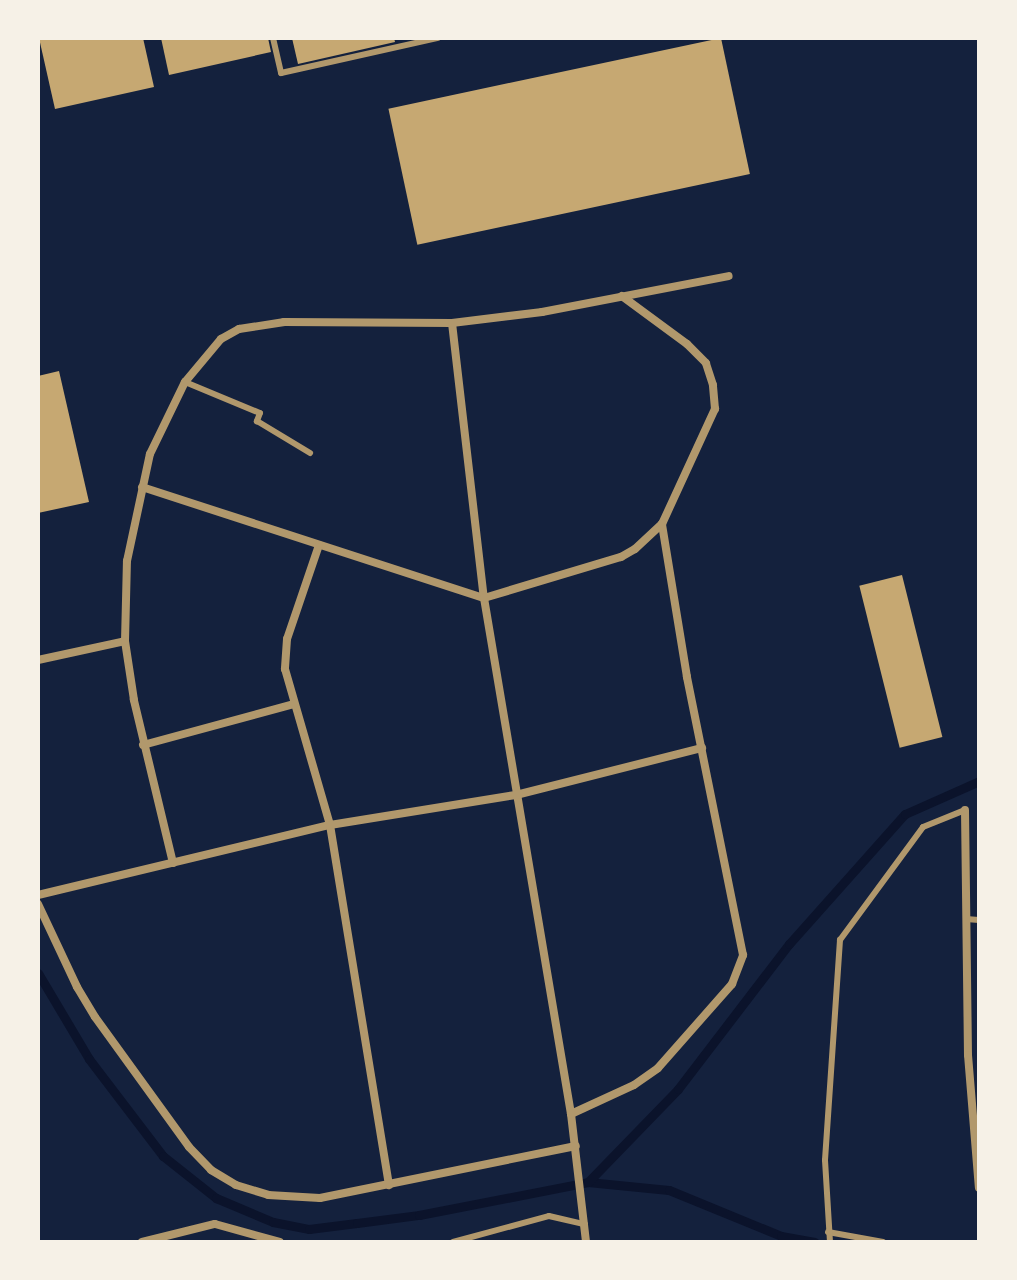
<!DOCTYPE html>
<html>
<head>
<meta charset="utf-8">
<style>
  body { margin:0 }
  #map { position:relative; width:1017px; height:1280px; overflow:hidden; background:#14213d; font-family:Manrope,sans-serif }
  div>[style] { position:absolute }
  .stream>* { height:9px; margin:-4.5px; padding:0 4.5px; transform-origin:4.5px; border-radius:4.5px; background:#0b132b }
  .building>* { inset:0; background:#c6a872; transform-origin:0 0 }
  .service>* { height:6px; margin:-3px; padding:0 3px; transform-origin:3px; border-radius:3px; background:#b1986c }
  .minor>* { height:8px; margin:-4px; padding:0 4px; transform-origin:4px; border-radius:4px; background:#b1986c }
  span { translate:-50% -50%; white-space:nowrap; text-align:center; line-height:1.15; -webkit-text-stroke:7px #f6f1e7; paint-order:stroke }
  .frame { position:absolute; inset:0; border:40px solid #f6f1e7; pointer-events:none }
</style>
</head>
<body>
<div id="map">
  <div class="stream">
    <div style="left:38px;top:973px;width:100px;rotate:59.3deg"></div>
    <div style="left:89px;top:1059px;width:122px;rotate:52.7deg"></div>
    <div style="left:163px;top:1156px;width:68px;rotate:38.4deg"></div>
    <div style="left:216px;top:1198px;width:62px;rotate:22.8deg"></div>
    <div style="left:273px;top:1222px;width:37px;rotate:11deg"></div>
    <div style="left:309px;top:1229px;width:48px;rotate:-7.1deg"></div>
    <div style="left:357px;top:1223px;width:63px;rotate:-7.4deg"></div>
    <div style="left:419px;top:1215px;width:172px;rotate:-11deg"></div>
    <div style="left:588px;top:1182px;width:81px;rotate:5.6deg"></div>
    <div style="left:669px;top:1190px;width:121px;rotate:22.3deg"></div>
    <div style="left:781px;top:1236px;width:34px;rotate:10deg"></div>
    <div style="left:588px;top:1182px;width:129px;rotate:-45.9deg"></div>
    <div style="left:678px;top:1089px;width:183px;rotate:-52.6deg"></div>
    <div style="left:789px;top:944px;width:174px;rotate:-48.3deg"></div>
    <div style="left:905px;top:814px;width:81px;rotate:-24deg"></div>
  </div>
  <div class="building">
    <div style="clip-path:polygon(39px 38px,143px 38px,154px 87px,55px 109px)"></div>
    <div style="clip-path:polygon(161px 38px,268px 38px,271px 52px,169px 75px)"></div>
    <div style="clip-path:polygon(292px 38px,394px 38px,395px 42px,298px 64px)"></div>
    <div style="left:721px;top:38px;width:139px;height:340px;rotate:78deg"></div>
    <div style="clip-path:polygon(59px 371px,89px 502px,38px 513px,38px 376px)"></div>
    <div style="left:902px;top:575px;width:167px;height:44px;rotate:76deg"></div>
  </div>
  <div class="service">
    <div style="left:273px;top:38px;width:36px;rotate:77deg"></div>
    <div style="left:281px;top:73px;width:161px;rotate:-12.6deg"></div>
    <div style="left:185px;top:382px;width:81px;rotate:22.5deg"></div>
    <div style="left:260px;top:413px;width:9px;rotate:111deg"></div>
    <div style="left:257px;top:421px;width:62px;rotate:31.1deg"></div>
    <div style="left:966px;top:919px;width:13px;rotate:4deg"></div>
    <div style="left:828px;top:1232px;width:56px;rotate:10.3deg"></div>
    <div style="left:453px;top:1242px;width:99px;rotate:-15.2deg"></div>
    <div style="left:549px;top:1216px;width:37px;rotate:13deg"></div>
    <div style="left:830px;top:1242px;width:82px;rotate:-93.5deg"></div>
    <div style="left:825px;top:1160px;width:221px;rotate:-86.1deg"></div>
    <div style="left:840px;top:940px;width:140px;rotate:-53.7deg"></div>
    <div style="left:923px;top:827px;width:45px;rotate:-22deg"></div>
  </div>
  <div class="minor">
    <div style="left:452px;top:323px;width:277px;rotate:83.4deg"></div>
    <div style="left:484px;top:598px;width:523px;rotate:80.43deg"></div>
    <div style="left:571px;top:1114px;width:129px;rotate:83.3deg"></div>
    <div style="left:142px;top:487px;width:360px;rotate:18deg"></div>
    <div style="left:484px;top:598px;width:143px;rotate:-16.7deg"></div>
    <div style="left:621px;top:557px;width:16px;rotate:-30deg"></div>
    <div style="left:635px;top:549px;width:37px;rotate:-43deg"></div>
    <div style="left:662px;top:524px;width:127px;rotate:-65.3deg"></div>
    <div style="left:715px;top:409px;width:24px;rotate:-95deg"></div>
    <div style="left:713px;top:385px;width:23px;rotate:-108deg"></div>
    <div style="left:706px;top:363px;width:27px;rotate:-135deg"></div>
    <div style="left:687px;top:344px;width:81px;rotate:-143.6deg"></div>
    <div style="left:319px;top:545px;width:99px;rotate:108.8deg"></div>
    <div style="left:287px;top:639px;width:30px;rotate:94deg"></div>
    <div style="left:285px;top:669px;width:162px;rotate:73.9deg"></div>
    <div style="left:330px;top:825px;width:365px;rotate:80.7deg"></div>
    <div style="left:38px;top:660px;width:89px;rotate:-12.3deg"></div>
    <div style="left:143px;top:745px;width:156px;rotate:-15.2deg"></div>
    <div style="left:965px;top:810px;width:245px;rotate:89.3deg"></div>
    <div style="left:968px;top:1055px;width:133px;rotate:85.3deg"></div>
    <div style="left:173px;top:863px;width:168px;rotate:-103.5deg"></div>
    <div style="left:134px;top:700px;width:60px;rotate:-98.7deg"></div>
    <div style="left:125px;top:641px;width:80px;rotate:-88.6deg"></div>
    <div style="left:127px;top:561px;width:109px;rotate:-77.9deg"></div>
    <div style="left:150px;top:454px;width:80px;rotate:-64.1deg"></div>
    <div style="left:185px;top:382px;width:56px;rotate:-50.1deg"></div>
    <div style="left:221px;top:339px;width:21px;rotate:-29deg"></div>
    <div style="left:239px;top:329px;width:46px;rotate:-8.8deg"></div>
    <div style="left:284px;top:322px;width:168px;rotate:0.3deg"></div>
    <div style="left:452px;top:323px;width:91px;rotate:-7deg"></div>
    <div style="left:542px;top:312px;width:190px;rotate:-10.9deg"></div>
    <div style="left:38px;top:895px;width:300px;rotate:-13.5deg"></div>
    <div style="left:330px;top:825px;width:188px;rotate:-9.2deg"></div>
    <div style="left:516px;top:795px;width:192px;rotate:-14.2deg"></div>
    <div style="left:38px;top:904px;width:92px;rotate:64.8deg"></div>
    <div style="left:77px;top:987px;width:35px;rotate:59deg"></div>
    <div style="left:95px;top:1017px;width:160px;rotate:54.1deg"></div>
    <div style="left:189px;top:1147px;width:32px;rotate:46deg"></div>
    <div style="left:211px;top:1170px;width:29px;rotate:31deg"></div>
    <div style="left:236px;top:1185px;width:34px;rotate:17deg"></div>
    <div style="left:268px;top:1195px;width:52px;rotate:3.3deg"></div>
    <div style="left:320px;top:1198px;width:261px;rotate:-11.5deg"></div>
    <div style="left:571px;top:1114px;width:69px;rotate:-24.7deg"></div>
    <div style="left:634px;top:1085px;width:29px;rotate:-35deg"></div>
    <div style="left:658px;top:1068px;width:112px;rotate:-48.6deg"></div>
    <div style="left:732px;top:984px;width:31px;rotate:-69deg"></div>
    <div style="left:743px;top:955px;width:284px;rotate:-101.4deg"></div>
    <div style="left:687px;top:677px;width:155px;rotate:-99.3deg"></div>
    <div style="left:142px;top:1242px;width:75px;rotate:-13.9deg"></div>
    <div style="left:215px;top:1224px;width:67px;rotate:15.5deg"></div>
  </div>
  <div class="frame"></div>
</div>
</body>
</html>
